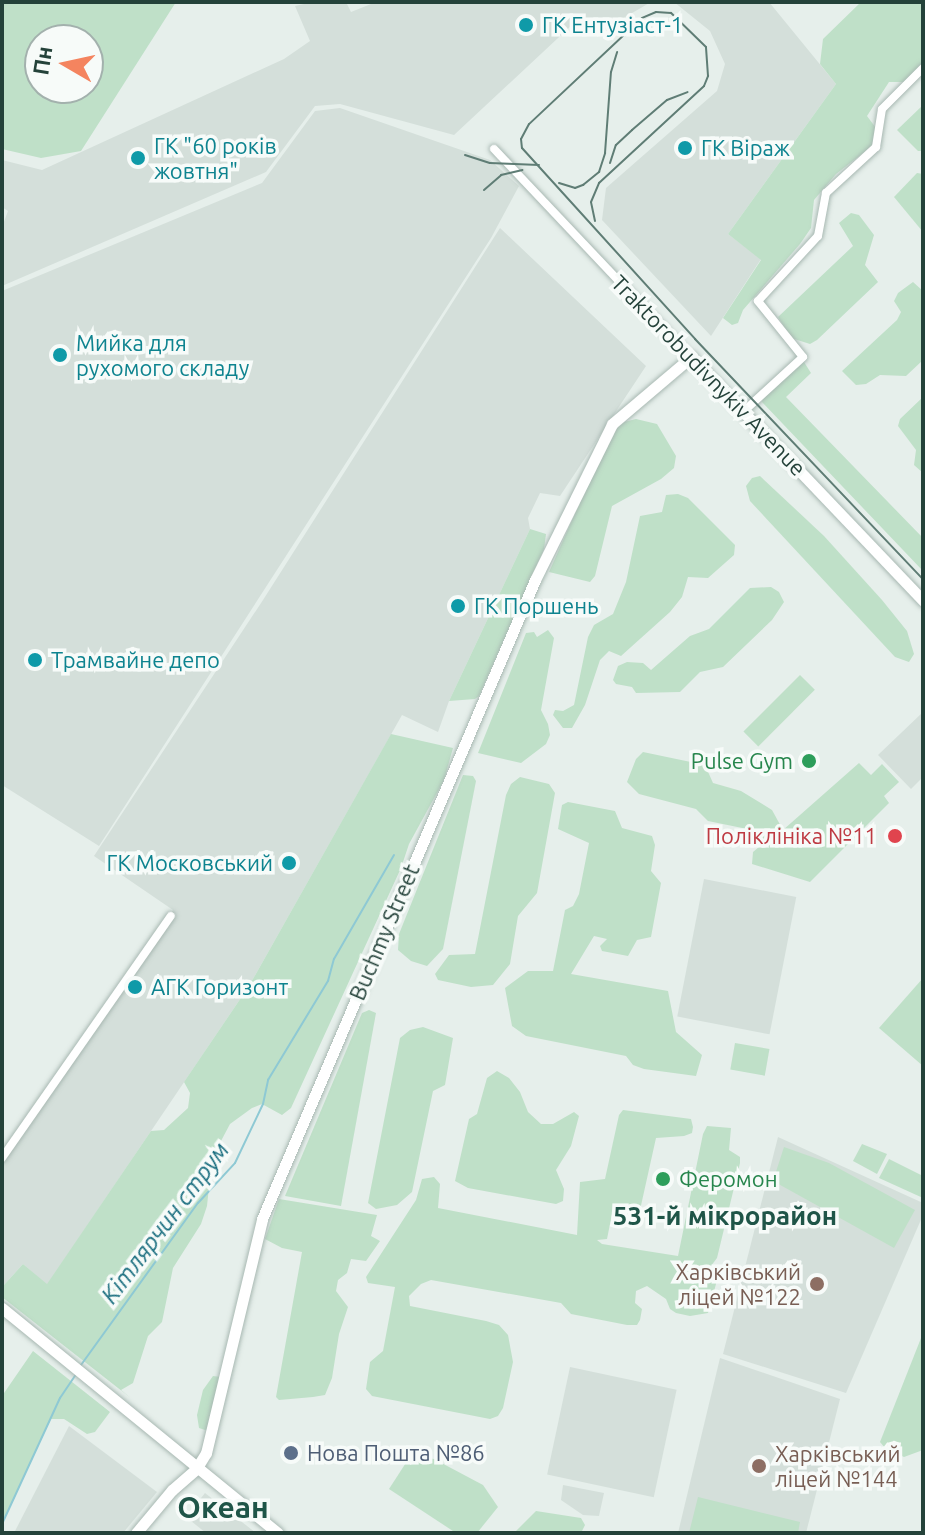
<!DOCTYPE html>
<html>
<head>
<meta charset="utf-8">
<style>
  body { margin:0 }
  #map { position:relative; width:925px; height:1535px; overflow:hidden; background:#e6efeb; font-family:Ubuntu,sans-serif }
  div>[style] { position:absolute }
  .built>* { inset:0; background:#d4dfda; transform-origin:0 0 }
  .green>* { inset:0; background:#bfe0c8; transform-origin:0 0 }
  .stream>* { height:2px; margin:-1px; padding:0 1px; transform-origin:1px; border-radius:1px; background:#8ec9d4 }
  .roads { filter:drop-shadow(0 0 2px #a8b8b2) drop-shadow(0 0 2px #a8b8b2) }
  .street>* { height:8px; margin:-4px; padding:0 4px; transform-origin:4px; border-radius:4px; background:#fff }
  .secondary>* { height:11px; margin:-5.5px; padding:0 5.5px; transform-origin:5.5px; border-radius:5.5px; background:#fff }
  .tram>* { height:2px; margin:-1px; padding:0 1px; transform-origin:1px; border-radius:1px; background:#5f7d75 }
  .dots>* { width:22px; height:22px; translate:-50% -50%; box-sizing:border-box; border:4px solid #f7fbf9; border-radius:50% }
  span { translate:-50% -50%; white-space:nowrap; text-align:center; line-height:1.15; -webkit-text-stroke:7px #f7fbf9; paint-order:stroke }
  .culture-label { font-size:22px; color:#0d838f }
  .left { translate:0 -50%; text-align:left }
  .right { translate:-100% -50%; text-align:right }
  .street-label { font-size:22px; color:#24423a }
  .leisure-label { font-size:22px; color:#27864d }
  .health-label { font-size:22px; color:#be3a42 }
  .education-label { font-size:22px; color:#785e54 }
  .service-label { font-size:22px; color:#4e5e75 }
  .water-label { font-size:24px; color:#1c6f80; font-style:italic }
  .quarter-label { font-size:26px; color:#1f5548; font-weight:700 }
  .district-label { font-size:30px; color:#1f5548; font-weight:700 }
  .frame { position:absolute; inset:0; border:4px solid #24423a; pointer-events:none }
  .north { position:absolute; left:24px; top:24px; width:80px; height:80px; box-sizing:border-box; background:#f7fbf9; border:2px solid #a3b1ad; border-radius:50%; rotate:279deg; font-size:22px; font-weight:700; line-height:32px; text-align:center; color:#24423a }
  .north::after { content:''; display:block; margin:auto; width:28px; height:36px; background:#f4845f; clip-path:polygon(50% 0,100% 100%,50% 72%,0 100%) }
</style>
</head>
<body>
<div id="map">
  <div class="built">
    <div style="clip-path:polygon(313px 2px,346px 2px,351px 12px,376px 2px,651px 2px,596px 34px,573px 24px,454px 135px,340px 104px,315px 106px,266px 172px,2px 286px,2px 227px,8px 211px,2px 207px,2px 160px,42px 170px,284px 59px,310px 41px,295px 6px)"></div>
    <div style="clip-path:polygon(674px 2px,769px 2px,836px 84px,728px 234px,761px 259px,711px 336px,602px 220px,606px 188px,717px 91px,725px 64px,710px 31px)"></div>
    <div style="clip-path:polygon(340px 108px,490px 160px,519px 186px,491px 238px,99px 846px,2px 785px,2px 291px,262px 183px,315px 111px)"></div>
    <div style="clip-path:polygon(500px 228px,646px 366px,560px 496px,540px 493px,528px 518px,530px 529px,449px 701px,438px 732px,402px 715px,249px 986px,47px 1285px,23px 1264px,4px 1285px,2px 1164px,173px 910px,94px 856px,263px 600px)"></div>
    <div style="clip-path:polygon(923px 712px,923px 777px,911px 789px,878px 755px)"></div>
    <div style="left:704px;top:879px;width:94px;height:140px;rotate:11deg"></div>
    <div style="clip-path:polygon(778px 1137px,923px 1203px,923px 1215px,846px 1393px,723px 1354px)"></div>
    <div style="clip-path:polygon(720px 1358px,840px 1399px,806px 1533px,678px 1533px)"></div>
    <div style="left:570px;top:1367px;width:109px;height:110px;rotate:12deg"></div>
    <div style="clip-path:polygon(69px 1426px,157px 1492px,123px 1533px,14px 1533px)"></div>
    <div style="clip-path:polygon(563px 1485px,604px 1493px,599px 1516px,583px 1515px,561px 1500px)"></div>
    <div style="clip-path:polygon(205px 1493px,256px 1533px,206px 1533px,186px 1517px)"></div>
  </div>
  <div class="green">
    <div style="clip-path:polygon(evenodd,2px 2px,176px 2px,81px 151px,41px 158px,2px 149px,2px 2px,40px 40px,88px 40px,88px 88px,40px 88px,40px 40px)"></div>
    <div style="clip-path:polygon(861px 2px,923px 2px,923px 63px,905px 82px,889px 82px,867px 116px,876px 128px,872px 146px,836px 174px,814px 200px,811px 228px,800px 244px,743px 310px,738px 323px,732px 325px,723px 318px,761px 260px,728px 234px,836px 84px,820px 64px,823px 39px)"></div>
    <div style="clip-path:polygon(923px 105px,923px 151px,918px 151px,897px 130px)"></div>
    <div style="clip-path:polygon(917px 173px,923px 174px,923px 232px,894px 197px)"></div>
    <div style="clip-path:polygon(851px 213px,859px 215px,874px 235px,865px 265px,878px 282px,817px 340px,810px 344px,791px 338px,778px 317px,853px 246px,839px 223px)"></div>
    <div style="clip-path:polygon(913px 282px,923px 291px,923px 360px,906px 376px,880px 375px,866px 384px,856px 385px,842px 371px,897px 320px,901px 312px,894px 301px,898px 293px)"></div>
    <div style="clip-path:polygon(804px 362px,811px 373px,786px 397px,923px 538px,923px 571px,762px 402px,763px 397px)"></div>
    <div style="clip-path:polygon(923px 397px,923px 473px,914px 465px,916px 450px,898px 426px,900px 419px)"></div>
    <div style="clip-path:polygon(636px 419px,657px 424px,676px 456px,674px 468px,661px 479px,612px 506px,595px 576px,590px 582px,549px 572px,610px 435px,624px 422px)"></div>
    <div style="clip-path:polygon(760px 476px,824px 536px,882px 600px,907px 631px,914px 654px,909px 662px,895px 657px,750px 501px,746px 486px,752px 478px)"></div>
    <div style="clip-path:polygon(678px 494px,688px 498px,735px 545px,734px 555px,708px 578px,688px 577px,682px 597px,670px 612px,621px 656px,609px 651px,600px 660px,585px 705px,572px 728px,563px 728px,553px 715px,555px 710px,563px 711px,574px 705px,588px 637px,594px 625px,613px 614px,626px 582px,640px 516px,662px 512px,666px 495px)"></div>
    <div style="clip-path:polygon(530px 529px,546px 534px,544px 549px,479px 696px,475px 699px,449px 701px)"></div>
    <div style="clip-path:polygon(771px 587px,779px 592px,784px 602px,772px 620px,723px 667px,700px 672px,680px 692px,636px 693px,632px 687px,616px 684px,613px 680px,618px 666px,627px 662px,643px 663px,651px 670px,690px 636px,709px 629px,750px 588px)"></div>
    <div style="clip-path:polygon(548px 630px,554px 638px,541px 710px,548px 724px,550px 735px,546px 744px,521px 763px,478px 753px,526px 633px,534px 632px,537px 637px)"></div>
    <div style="left:800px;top:675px;width:21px;height:80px;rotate:45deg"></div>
    <div style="clip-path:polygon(391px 734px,453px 748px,444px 780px,409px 844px,401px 868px,291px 1108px,282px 1115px,262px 1104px,252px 1108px,230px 1124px,212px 1158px,207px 1206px,201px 1224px,173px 1268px,162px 1322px,148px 1336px,133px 1383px,121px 1390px,132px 1399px,2px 1297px,4px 1285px,23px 1264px,47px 1284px,151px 1131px,164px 1130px,188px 1108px,190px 1093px,184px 1082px,249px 986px)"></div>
    <div style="clip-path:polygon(643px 752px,705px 765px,713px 783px,741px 791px,772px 810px,783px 830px,859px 763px,871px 775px,882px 764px,899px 782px,884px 796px,889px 803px,810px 882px,752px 864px,753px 852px,759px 847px,757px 831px,708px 821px,696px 809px,639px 794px,627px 782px,636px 759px)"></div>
    <div style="clip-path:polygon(463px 775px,473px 776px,476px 781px,443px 949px,427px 966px,411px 961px,398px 950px,399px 934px)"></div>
    <div style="clip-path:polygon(520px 777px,549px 784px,555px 793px,537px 893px,518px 916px,510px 964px,493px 985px,471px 987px,438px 980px,435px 974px,449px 955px,475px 954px,506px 795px,511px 784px)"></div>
    <div style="clip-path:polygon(568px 802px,615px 811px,622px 828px,652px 836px,655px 845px,651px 871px,661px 883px,651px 937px,637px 940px,628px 956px,602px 951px,600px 946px,607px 939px,594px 936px,571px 974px,668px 991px,676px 1032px,702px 1055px,696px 1076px,644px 1069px,633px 1065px,626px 1056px,526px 1036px,512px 1026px,505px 988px,528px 971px,553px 971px,565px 910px,573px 906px,579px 894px,589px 843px,558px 829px,562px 805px)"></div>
    <div style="clip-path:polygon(923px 978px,923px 1066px,879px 1028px)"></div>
    <div style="clip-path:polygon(369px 1010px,376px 1013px,341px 1206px,285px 1196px,362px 1013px)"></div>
    <div style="clip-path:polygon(423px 1027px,453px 1038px,445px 1085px,433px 1091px,412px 1192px,397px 1205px,376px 1209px,368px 1203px,400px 1038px,410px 1030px)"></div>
    <div style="left:735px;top:1043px;width:35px;height:27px;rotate:10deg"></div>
    <div style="clip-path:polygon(497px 1071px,509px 1078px,520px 1092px,528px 1112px,541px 1124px,553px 1124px,574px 1112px,579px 1116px,571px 1146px,556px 1170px,564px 1189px,563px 1201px,556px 1204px,468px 1188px,455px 1181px,469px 1119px,477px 1114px,487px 1078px)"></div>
    <div style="clip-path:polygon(623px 1110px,691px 1119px,693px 1127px,692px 1133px,684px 1136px,656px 1138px,638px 1219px,627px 1219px,618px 1207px,613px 1209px,607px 1239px,597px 1240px,602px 1244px,678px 1256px,703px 1134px,707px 1126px,731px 1128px,729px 1150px,740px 1157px,740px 1163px,717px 1258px,711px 1266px,716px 1273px,716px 1284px,708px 1313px,690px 1316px,676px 1313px,670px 1309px,666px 1299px,647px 1286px,636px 1291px,635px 1303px,642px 1309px,640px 1320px,637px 1325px,627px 1325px,571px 1314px,561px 1303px,431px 1280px,421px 1284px,409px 1296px,410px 1306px,486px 1321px,499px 1325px,508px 1335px,513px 1362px,503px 1408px,498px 1416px,490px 1419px,372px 1396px,366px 1389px,370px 1362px,383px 1351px,395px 1287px,368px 1283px,366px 1277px,416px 1200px,422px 1179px,434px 1177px,440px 1184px,438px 1208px,577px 1235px,580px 1182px,605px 1179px,619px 1115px)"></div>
    <div style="clip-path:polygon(862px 1144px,887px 1154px,877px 1174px,853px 1161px)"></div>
    <div style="clip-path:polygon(784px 1147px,829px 1163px,915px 1210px,894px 1248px,773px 1181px)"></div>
    <div style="clip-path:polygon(889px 1159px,923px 1176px,923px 1198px,879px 1178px)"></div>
    <div style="clip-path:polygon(279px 1199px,377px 1215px,371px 1236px,380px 1241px,366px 1261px,351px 1259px,347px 1273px,338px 1280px,336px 1291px,348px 1307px,339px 1334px,332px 1378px,325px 1395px,313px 1397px,279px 1400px,276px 1397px,302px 1252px,282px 1248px,265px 1239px)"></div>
    <div style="clip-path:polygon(923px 1333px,923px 1450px,904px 1457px,885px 1448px,880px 1442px)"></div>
    <div style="clip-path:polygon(33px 1351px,110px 1412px,95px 1432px,87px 1434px,64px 1419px,51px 1419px,2px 1523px,2px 1396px)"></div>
    <div style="clip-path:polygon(213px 1376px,221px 1377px,208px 1431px,199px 1428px,197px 1415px,203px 1390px)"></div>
    <div style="clip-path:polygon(411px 1455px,434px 1459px,483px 1485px,498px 1507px,477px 1533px,456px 1533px,389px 1489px)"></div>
    <div style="clip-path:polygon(698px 1497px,800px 1522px,798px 1533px,689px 1533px)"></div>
    <div style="clip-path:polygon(536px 1511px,581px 1518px,585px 1525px,582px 1531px,565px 1533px,514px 1533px)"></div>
  </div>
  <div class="stream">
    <div style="left:81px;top:1365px;width:200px;rotate:-54.2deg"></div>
    <div style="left:198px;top:1203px;width:54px;rotate:-47.2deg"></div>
    <div style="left:235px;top:1163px;width:65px;rotate:-64.6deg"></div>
    <div style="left:263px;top:1104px;width:25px;rotate:-78deg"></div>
    <div style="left:268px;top:1080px;width:116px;rotate:-58.8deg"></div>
    <div style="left:328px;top:981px;width:23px;rotate:-75deg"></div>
    <div style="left:334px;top:959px;width:120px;rotate:-60deg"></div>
    <div style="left:2px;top:1524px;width:139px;rotate:-65.3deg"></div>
    <div style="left:60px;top:1398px;width:29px;rotate:-56deg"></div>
  </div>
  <div class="roads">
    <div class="street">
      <div style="left:494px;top:149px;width:286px;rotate:46.6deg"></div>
      <div style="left:744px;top:411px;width:80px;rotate:-42.5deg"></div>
      <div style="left:803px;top:357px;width:72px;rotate:-128.8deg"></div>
      <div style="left:758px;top:301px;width:88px;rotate:-47.3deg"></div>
      <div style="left:818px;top:236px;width:44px;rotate:-79.5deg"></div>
      <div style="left:826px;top:193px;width:68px;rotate:-42.6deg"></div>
      <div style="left:876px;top:147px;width:38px;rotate:-81deg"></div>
      <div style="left:882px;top:109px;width:58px;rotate:-45deg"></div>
      <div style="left:2px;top:1158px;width:295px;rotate:-55.1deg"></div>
    </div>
    <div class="secondary">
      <div style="left:2px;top:1308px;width:356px;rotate:39.2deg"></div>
      <div style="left:136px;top:1533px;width:56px;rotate:-50.1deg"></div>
      <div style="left:172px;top:1490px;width:32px;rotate:-41deg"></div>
      <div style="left:196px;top:1469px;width:19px;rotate:-58deg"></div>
      <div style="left:206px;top:1453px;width:241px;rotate:-76.5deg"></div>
      <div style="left:262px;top:1219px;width:695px;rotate:-66.87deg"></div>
      <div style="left:535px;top:580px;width:174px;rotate:-63.7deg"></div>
      <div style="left:612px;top:424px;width:104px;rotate:-40.3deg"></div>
      <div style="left:691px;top:357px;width:337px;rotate:46.4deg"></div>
    </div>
  </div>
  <div class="tram">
    <div style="left:465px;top:155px;width:26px;rotate:18deg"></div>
    <div style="left:490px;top:163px;width:49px;rotate:2.3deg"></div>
    <div style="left:610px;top:163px;width:19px;rotate:-72deg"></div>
    <div style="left:616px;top:145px;width:22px;rotate:-43deg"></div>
    <div style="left:632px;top:130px;width:46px;rotate:-40.6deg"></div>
    <div style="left:667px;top:100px;width:22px;rotate:-21deg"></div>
    <div style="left:559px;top:183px;width:17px;rotate:17deg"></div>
    <div style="left:575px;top:188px;width:9px;rotate:-21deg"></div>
    <div style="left:583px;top:185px;width:21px;rotate:-39deg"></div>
    <div style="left:599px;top:172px;width:20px;rotate:-72deg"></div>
    <div style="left:605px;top:153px;width:81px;rotate:-85.8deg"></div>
    <div style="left:611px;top:72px;width:21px;rotate:-73deg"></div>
    <div style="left:484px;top:190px;width:23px;rotate:-41deg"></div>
    <div style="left:501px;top:175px;width:22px;rotate:-13deg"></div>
    <div style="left:595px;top:221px;width:19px;rotate:-102deg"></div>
    <div style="left:591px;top:202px;width:21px;rotate:-67deg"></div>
    <div style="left:599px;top:183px;width:143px;rotate:-42.7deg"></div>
    <div style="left:704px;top:86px;width:11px;rotate:-68deg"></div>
    <div style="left:708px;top:76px;width:29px;rotate:-94deg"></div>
    <div style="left:706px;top:47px;width:49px;rotate:-135.8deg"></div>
    <div style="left:671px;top:13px;width:15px;rotate:-176deg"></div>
    <div style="left:656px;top:12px;width:15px;rotate:157deg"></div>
    <div style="left:642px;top:18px;width:155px;rotate:136.8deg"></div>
    <div style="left:529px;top:124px;width:17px;rotate:118deg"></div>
    <div style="left:521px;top:139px;width:9px;rotate:84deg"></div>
    <div style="left:522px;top:148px;width:258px;rotate:47.8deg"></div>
    <div style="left:695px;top:339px;width:331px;rotate:46.5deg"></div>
  </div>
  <div class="dots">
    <div style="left:526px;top:25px;background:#0f9aa8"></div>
    <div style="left:685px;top:148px;background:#0f9aa8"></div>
    <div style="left:138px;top:158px;background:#0f9aa8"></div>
    <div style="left:60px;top:355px;background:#0f9aa8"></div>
    <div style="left:458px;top:606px;background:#0f9aa8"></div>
    <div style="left:35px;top:660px;background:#0f9aa8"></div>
    <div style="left:809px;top:761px;background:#2e9e5b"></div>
    <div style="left:895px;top:836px;background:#e0444e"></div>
    <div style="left:289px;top:863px;background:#0f9aa8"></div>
    <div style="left:135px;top:987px;background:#0f9aa8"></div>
    <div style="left:663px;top:1179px;background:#2e9e5b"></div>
    <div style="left:817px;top:1284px;background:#8d6e63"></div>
    <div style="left:291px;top:1453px;background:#5c6f8a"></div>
    <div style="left:759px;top:1466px;background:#8d6e63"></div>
  </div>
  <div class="culture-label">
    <span class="left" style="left:542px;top:25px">ГК Ентузіаст-1</span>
    <span class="left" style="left:154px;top:158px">ГК "60 років<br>жовтня"</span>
    <span class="left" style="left:701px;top:148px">ГК Віраж</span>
    <span class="left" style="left:76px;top:355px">Мийка для<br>рухомого складу</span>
    <span class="left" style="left:474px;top:606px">ГК Поршень</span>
    <span class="left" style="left:51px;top:660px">Трамвайне депо</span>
    <span class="right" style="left:273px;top:863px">ГК Московський</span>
    <span class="left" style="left:151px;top:987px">АГК Горизонт</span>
  </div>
  <div class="street-label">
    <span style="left:709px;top:375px;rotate:46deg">Traktorobudivnykiv Avenue</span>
    <span style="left:384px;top:932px;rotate:-67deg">Buchmy Street</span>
  </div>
  <div class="leisure-label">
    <span class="right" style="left:793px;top:761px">Pulse Gym</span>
    <span class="left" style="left:679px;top:1179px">Феромон</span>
  </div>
  <div class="health-label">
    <span class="right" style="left:877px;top:836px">Поліклініка №11</span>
  </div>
  <div class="education-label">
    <span class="right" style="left:801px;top:1284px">Харківський<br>ліцей №122</span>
    <span class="left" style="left:775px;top:1466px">Харківський<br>ліцей №144</span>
  </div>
  <div class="service-label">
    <span class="left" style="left:307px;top:1453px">Нова Пошта №86</span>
  </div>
  <div class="water-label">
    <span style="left:165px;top:1223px;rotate:-53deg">Кітлярчин струм</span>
  </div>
  <div class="quarter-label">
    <span style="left:725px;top:1216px">531-й мікрорайон</span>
  </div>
  <div class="district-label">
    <span style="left:223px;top:1507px">Океан</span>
  </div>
  <div class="frame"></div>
  <div class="north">Пн</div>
</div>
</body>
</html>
